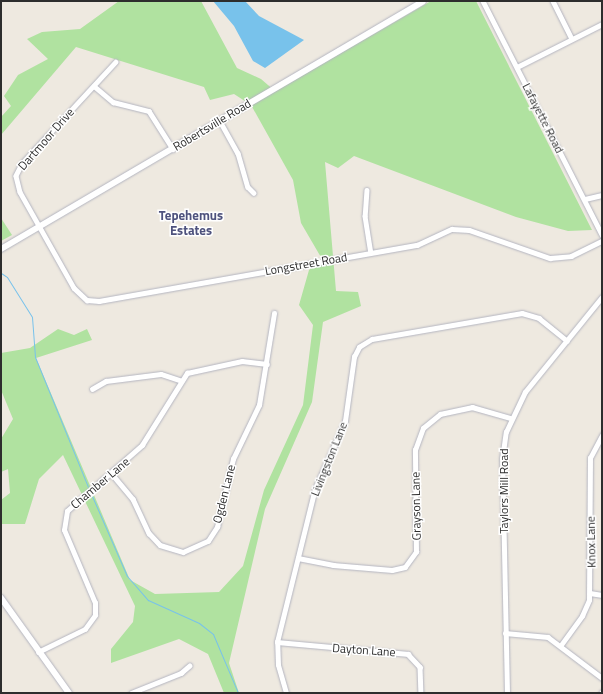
<!DOCTYPE html>
<html>
<head>
<meta charset="utf-8">
<style>
  body { margin:0 }
  #map { position:relative; width:603px; height:694px; overflow:hidden; background:#eee9e0; font-family:"Titillium Web",sans-serif }
  div>[style] { position:absolute }
  .green>* { inset:0; background:#b0e2a0 }
  .water>* { inset:0; background:#78c2eb }
  .stream>* { height:1px; margin:-0.5px; padding:0 0.5px; transform-origin:0.5px; border-radius:0.5px; background:#78c2eb }
  .roads { filter:drop-shadow(0 0 1px #b4b5c0) drop-shadow(0 0 1px #b4b5c0) }
  .street>* { height:4.5px; margin:-2.25px; padding:0 2.25px; transform-origin:2.25px; border-radius:2.25px; background:#fff }
  .secondary>* { height:6px; margin:-3px; padding:0 3px; transform-origin:3px; border-radius:3px; background:#fff }
  span { translate:-50% -50%; white-space:nowrap; text-align:center; line-height:1.15; -webkit-text-stroke:3px #fff; paint-order:stroke }
  .street-label { font-size:12px; color:#2d2d2d }
  .neighbourhood-label { font-size:13px; color:#4e527d; font-weight:700 }
  .frame { position:absolute; inset:0; border:2px solid #2d2d2d; pointer-events:none }
</style>
</head>
<body>
<div id="map">
  <div class="green">
    <div style="clip-path:polygon(119px 1px,201px 1px,237px 68px,261px 79px,275px 91px,431px 1px,476px 1px,592px 230px,568px 231px,516px 217px,354px 156px,338px 168px,325px 162px,336px 291px,358px 292px,361px 306px,323px 322px,312px 402px,265px 509px,229px 663px,239px 693px,224px 693px,208px 654px,179px 639px,111px 663px,111px 649px,133px 622px,135px 606px,63px 455px,39px 479px,25px 524px,1px 524px,1px 500px,10px 493px,8px 469px,1px 472px,1px 439px,13px 419px,1px 390px,1px 353px,30px 348px,58px 329px,74px 335px,87px 329px,92px 340px,36px 358px,130px 580px,155px 594px,219px 592px,243px 566px,264px 490px,303px 405px,313px 325px,299px 305px,309px 270px,322px 259px,301px 223px,293px 180px,251px 105px,234px 94px,210px 100px,204px 87px,76px 47px,1px 135px,1px 117px,11px 106px,4px 96px,18px 75px,48px 59px,27px 39px,42px 32px,80px 29px)"></div>
    <div style="clip-path:polygon(1px 218px,12px 235px,1px 241px)"></div>
  </div>
  <div class="water">
    <div style="clip-path:polygon(213px 1px,245px 1px,259px 16px,304px 40px,265px 68px,253px 61px,234px 26px)"></div>
  </div>
  <div class="stream">
    <div style="left:1px;top:273px;width:7px;rotate:34deg"></div>
    <div style="left:7px;top:277px;width:47px;rotate:58deg"></div>
    <div style="left:32px;top:317px;width:40px;rotate:85.7deg"></div>
    <div style="left:35px;top:357px;width:140px;rotate:67.8deg"></div>
    <div style="left:92px;top:496px;width:87px;rotate:66.4deg"></div>
    <div style="left:127px;top:576px;width:32px;rotate:49deg"></div>
    <div style="left:148px;top:600px;width:56px;rotate:24.3deg"></div>
    <div style="left:199px;top:623px;width:18px;rotate:38deg"></div>
    <div style="left:213px;top:634px;width:64px;rotate:67deg"></div>
  </div>
  <div class="roads">
    <div class="street">
      <div style="left:483px;top:1px;width:263px;rotate:63deg"></div>
      <div style="left:553px;top:1px;width:42px;rotate:63.4deg"></div>
      <div style="left:116px;top:62px;width:139px;rotate:132.7deg"></div>
      <div style="left:22px;top:164px;width:13px;rotate:117deg"></div>
      <div style="left:16px;top:176px;width:16px;rotate:76deg"></div>
      <div style="left:20px;top:192px;width:110px;rotate:60.6deg"></div>
      <div style="left:74px;top:288px;width:18px;rotate:43deg"></div>
      <div style="left:87px;top:300px;width:12px;rotate:5deg"></div>
      <div style="left:99px;top:301px;width:323px;rotate:-10deg"></div>
      <div style="left:417px;top:245px;width:38px;rotate:-25deg"></div>
      <div style="left:452px;top:229px;width:17px;rotate:3deg"></div>
      <div style="left:469px;top:230px;width:86px;rotate:19.1deg"></div>
      <div style="left:550px;top:258px;width:21px;rotate:-5deg"></div>
      <div style="left:571px;top:256px;width:34px;rotate:-26deg"></div>
      <div style="left:517px;top:67px;width:95px;rotate:-26.8deg"></div>
      <div style="left:94px;top:86px;width:25px;rotate:40deg"></div>
      <div style="left:113px;top:102px;width:37px;rotate:14deg"></div>
      <div style="left:149px;top:111px;width:45px;rotate:57.7deg"></div>
      <div style="left:220px;top:121px;width:37px;rotate:61deg"></div>
      <div style="left:238px;top:153px;width:35px;rotate:74deg"></div>
      <div style="left:248px;top:187px;width:8px;rotate:45deg"></div>
      <div style="left:367px;top:190px;width:26px;rotate:94deg"></div>
      <div style="left:365px;top:216px;width:37px;rotate:81deg"></div>
      <div style="left:585px;top:199px;width:17px;rotate:-13deg"></div>
      <div style="left:92px;top:389px;width:16px;rotate:-30deg"></div>
      <div style="left:106px;top:381px;width:55px;rotate:-7.3deg"></div>
      <div style="left:161px;top:374px;width:20px;rotate:18deg"></div>
      <div style="left:112px;top:474px;width:33px;rotate:50deg"></div>
      <div style="left:133px;top:499px;width:38px;rotate:65deg"></div>
      <div style="left:149px;top:533px;width:16px;rotate:47deg"></div>
      <div style="left:160px;top:545px;width:24px;rotate:17deg"></div>
      <div style="left:183px;top:552px;width:27px;rotate:-24deg"></div>
      <div style="left:208px;top:541px;width:17px;rotate:-57deg"></div>
      <div style="left:217px;top:527px;width:70px;rotate:-76.8deg"></div>
      <div style="left:233px;top:459px;width:60px;rotate:-64.3deg"></div>
      <div style="left:259px;top:405px;width:93px;rotate:-80.7deg"></div>
      <div style="left:298px;top:558px;width:36px;rotate:11deg"></div>
      <div style="left:333px;top:565px;width:59px;rotate:4.8deg"></div>
      <div style="left:392px;top:570px;width:13px;rotate:-13deg"></div>
      <div style="left:405px;top:567px;width:19px;rotate:-54deg"></div>
      <div style="left:416px;top:552px;width:102px;rotate:-90.6deg"></div>
      <div style="left:415px;top:450px;width:23px;rotate:-70deg"></div>
      <div style="left:423px;top:428px;width:22px;rotate:-39deg"></div>
      <div style="left:440px;top:414px;width:33px;rotate:-12deg"></div>
      <div style="left:472px;top:407px;width:40px;rotate:16deg"></div>
      <div style="left:590px;top:593px;width:12px;rotate:9deg"></div>
      <div style="left:505px;top:633px;width:43px;rotate:5.3deg"></div>
      <div style="left:548px;top:637px;width:68px;rotate:37.2deg"></div>
      <div style="left:277px;top:642px;width:132px;rotate:5.2deg"></div>
      <div style="left:408px;top:654px;width:18px;rotate:47deg"></div>
      <div style="left:420px;top:667px;width:26px;rotate:88deg"></div>
      <div style="left:561px;top:645px;width:36px;rotate:-54deg"></div>
      <div style="left:582px;top:616px;width:17px;rotate:-66deg"></div>
      <div style="left:589px;top:600px;width:142px;rotate:-89.6deg"></div>
      <div style="left:590px;top:458px;width:26px;rotate:-62deg"></div>
      <div style="left:38px;top:652px;width:52px;rotate:-26.1deg"></div>
      <div style="left:85px;top:629px;width:17px;rotate:-54deg"></div>
      <div style="left:95px;top:615px;width:12px;rotate:-90deg"></div>
      <div style="left:95px;top:603px;width:79px;rotate:-113deg"></div>
      <div style="left:64px;top:530px;width:19px;rotate:-81deg"></div>
      <div style="left:67px;top:511px;width:100px;rotate:-41.3deg"></div>
      <div style="left:142px;top:445px;width:85px;rotate:-58deg"></div>
      <div style="left:187px;top:373px;width:56px;rotate:-12.3deg"></div>
      <div style="left:242px;top:361px;width:25px;rotate:7deg"></div>
      <div style="left:131px;top:693px;width:54px;rotate:-21.8deg"></div>
      <div style="left:181px;top:673px;width:11px;rotate:-41deg"></div>
      <div style="left:286px;top:693px;width:29px;rotate:-106deg"></div>
      <div style="left:278px;top:665px;width:23px;rotate:-92deg"></div>
      <div style="left:277px;top:642px;width:158px;rotate:-76.1deg"></div>
      <div style="left:315px;top:489px;width:74px;rotate:-66.2deg"></div>
      <div style="left:345px;top:421px;width:65px;rotate:-82deg"></div>
      <div style="left:354px;top:357px;width:11px;rotate:-63deg"></div>
      <div style="left:359px;top:347px;width:15px;rotate:-32deg"></div>
      <div style="left:372px;top:339px;width:152px;rotate:-9.8deg"></div>
      <div style="left:522px;top:313px;width:18px;rotate:16deg"></div>
      <div style="left:539px;top:318px;width:36px;rotate:39deg"></div>
      <div style="left:507px;top:693px;width:234px;rotate:-91.2deg"></div>
      <div style="left:502px;top:459px;width:27px;rotate:-82deg"></div>
      <div style="left:506px;top:432px;width:44px;rotate:-64.6deg"></div>
      <div style="left:525px;top:392px;width:122px;rotate:-51deg"></div>
      <div style="left:601px;top:693px;width:1px;rotate:-45deg"></div>
    </div>
    <div class="secondary">
      <div style="left:1px;top:249px;width:489px;rotate:-30.4deg"></div>
      <div style="left:1px;top:598px;width:117px;rotate:54.4deg"></div>
    </div>
  </div>
  <div class="street-label">
    <span style="left:543px;top:118px;rotate:63deg">Lafayette Road</span>
    <span style="left:212px;top:125px;rotate:-31deg">Robertsville Road</span>
    <span style="left:46px;top:139px;rotate:-49deg">Dartmoor Drive</span>
    <span style="left:306px;top:264px;rotate:-10deg">Longstreet Road</span>
    <span style="left:329px;top:459px;rotate:-68deg">Livingston Lane</span>
    <span style="left:100px;top:483px;rotate:-40deg">Chamber Lane</span>
    <span style="left:504px;top:491px;rotate:-90deg">Taylors Mill Road</span>
    <span style="left:224px;top:494px;rotate:-76deg">Ogden Lane</span>
    <span style="left:416px;top:506px;rotate:-91deg">Grayson Lane</span>
    <span style="left:591px;top:542px;rotate:-91deg">Knox Lane</span>
    <span style="left:364px;top:650px;rotate:4deg">Dayton Lane</span>
  </div>
  <div class="neighbourhood-label">
    <span style="left:191px;top:223px">Tepehemus<br>Estates</span>
  </div>
  <div class="frame"></div>
</div>
</body>
</html>
